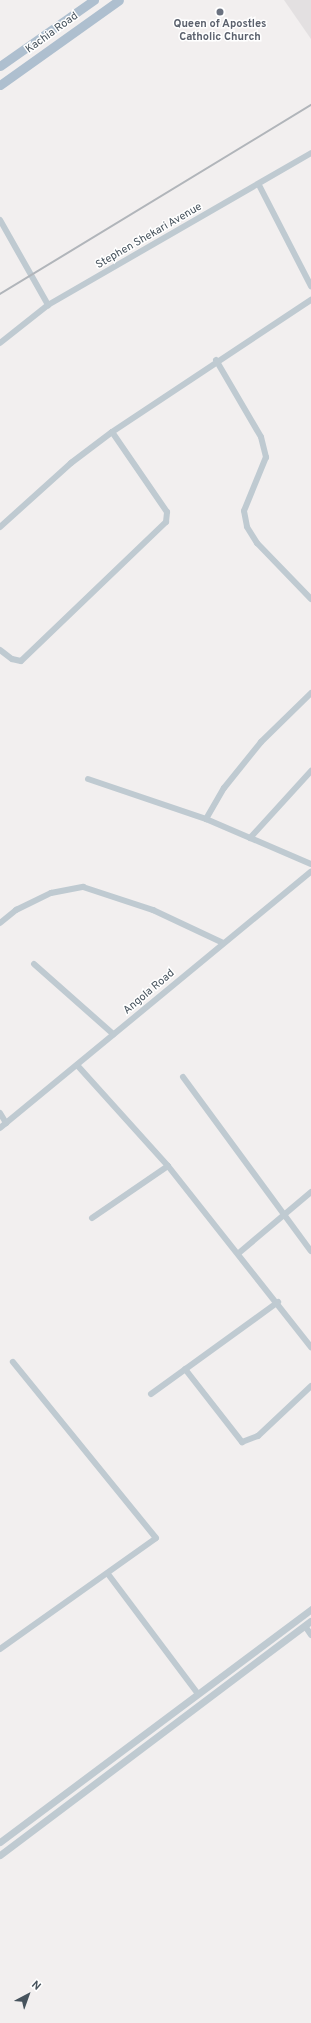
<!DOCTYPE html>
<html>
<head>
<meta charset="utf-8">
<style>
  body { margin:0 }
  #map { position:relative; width:311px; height:2023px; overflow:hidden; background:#f2efef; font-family:Overpass,sans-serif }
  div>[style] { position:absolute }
  .education>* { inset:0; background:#e3e0e1 }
  .minor>* { height:6px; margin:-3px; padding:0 3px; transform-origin:3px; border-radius:3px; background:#bfcad1 }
  .tertiary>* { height:7px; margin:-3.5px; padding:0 3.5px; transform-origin:3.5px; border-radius:3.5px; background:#bfcad1 }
  .primary>* { height:9px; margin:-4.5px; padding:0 4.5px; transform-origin:4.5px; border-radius:4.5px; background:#aebfcf }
  .rail>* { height:2px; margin:-1px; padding:0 1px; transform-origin:1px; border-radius:1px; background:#b1b5ba }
  .dots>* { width:11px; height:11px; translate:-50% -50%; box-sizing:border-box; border:2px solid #fff; border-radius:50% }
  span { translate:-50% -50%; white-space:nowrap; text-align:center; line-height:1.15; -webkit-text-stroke:3px #fff; paint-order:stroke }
  .worship-label { font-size:11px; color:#5b616d; font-weight:700 }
  .street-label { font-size:11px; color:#47535d }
  .north { position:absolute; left:8px; top:1975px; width:40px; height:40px; -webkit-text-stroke:3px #fff; paint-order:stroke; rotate:41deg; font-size:11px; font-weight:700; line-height:16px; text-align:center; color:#47535d }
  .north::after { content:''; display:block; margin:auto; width:14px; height:18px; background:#47535d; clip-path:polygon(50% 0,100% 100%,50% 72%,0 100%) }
</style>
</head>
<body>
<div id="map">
  <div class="education">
    <div style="clip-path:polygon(284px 0,311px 0,311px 39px)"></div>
  </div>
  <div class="minor">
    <div style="left:259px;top:185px;width:114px;rotate:62.8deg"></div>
    <div style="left:0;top:220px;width:98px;rotate:60.5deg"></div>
    <div style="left:0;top:343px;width:61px;rotate:-38.4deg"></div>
    <div style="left:48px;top:305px;width:304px;rotate:-30deg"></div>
    <div style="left:216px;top:360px;width:89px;rotate:59.7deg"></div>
    <div style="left:261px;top:437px;width:21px;rotate:76deg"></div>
    <div style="left:266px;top:457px;width:58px;rotate:112.2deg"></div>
    <div style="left:244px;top:511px;width:16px;rotate:79deg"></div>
    <div style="left:247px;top:527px;width:19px;rotate:58deg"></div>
    <div style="left:257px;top:543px;width:78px;rotate:46deg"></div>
    <div style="left:0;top:527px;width:96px;rotate:-42deg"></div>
    <div style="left:71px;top:463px;width:51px;rotate:-37.1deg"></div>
    <div style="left:112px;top:432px;width:239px;rotate:-33.6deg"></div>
    <div style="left:0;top:650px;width:15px;rotate:37deg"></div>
    <div style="left:12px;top:659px;width:9px;rotate:13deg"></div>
    <div style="left:21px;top:661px;width:201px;rotate:-43.8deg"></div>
    <div style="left:166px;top:522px;width:10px;rotate:-84deg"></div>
    <div style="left:167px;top:512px;width:97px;rotate:-124.5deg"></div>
    <div style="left:88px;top:779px;width:125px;rotate:18.7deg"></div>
    <div style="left:206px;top:819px;width:114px;rotate:23.2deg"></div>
    <div style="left:206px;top:819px;width:36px;rotate:-60deg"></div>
    <div style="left:224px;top:788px;width:59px;rotate:-51.2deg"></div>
    <div style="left:261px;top:742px;width:70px;rotate:-44.4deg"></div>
    <div style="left:250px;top:838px;width:91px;rotate:-47.7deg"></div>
    <div style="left:0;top:923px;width:21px;rotate:-39deg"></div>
    <div style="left:16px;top:910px;width:39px;rotate:-26deg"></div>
    <div style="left:51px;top:893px;width:33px;rotate:-11deg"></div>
    <div style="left:83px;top:887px;width:74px;rotate:18.2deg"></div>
    <div style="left:153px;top:910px;width:77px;rotate:25.2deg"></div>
    <div style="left:34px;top:964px;width:106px;rotate:41.5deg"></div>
    <div style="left:77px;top:1065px;width:136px;rotate:48deg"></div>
    <div style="left:168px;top:1166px;width:231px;rotate:51.7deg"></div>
    <div style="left:183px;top:1077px;width:216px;rotate:53.7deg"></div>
    <div style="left:0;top:1113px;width:12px;rotate:59deg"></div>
    <div style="left:0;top:1128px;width:403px;rotate:-39.5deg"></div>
    <div style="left:92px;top:1218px;width:92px;rotate:-34.4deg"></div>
    <div style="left:240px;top:1252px;width:93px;rotate:-40.2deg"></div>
    <div style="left:185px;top:1369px;width:93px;rotate:52deg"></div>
    <div style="left:242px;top:1442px;width:17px;rotate:-21deg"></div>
    <div style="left:258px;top:1436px;width:73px;rotate:-43.3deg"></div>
    <div style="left:151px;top:1394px;width:157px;rotate:-35.9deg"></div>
    <div style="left:108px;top:1574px;width:150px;rotate:53.1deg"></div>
    <div style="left:305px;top:1626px;width:11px;rotate:56deg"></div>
    <div style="left:0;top:1649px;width:191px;rotate:-35.4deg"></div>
    <div style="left:156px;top:1538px;width:227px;rotate:-129.1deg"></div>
  </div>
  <div class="tertiary">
    <div style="left:0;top:1842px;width:389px;rotate:-36.8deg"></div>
    <div style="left:0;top:1855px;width:389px;rotate:-37deg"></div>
  </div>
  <div class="primary">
    <div style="left:0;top:66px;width:115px;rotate:-35.1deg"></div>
    <div style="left:0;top:85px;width:146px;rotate:-35.5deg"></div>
  </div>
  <div class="rail">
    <div style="left:0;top:294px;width:364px;rotate:-31.3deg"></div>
  </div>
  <div class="dots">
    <div style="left:220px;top:12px;background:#6b7280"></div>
  </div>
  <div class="worship-label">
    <span style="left:220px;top:31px">Queen of Apostles<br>Catholic Church</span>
  </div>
  <div class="street-label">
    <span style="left:52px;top:33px;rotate:-36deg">Kachia Road</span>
    <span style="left:149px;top:236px;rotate:-30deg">Stephen Shekari Avenue</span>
    <span style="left:149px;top:992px;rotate:-40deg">Angola Road</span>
  </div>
  <div class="north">N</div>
</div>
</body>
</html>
